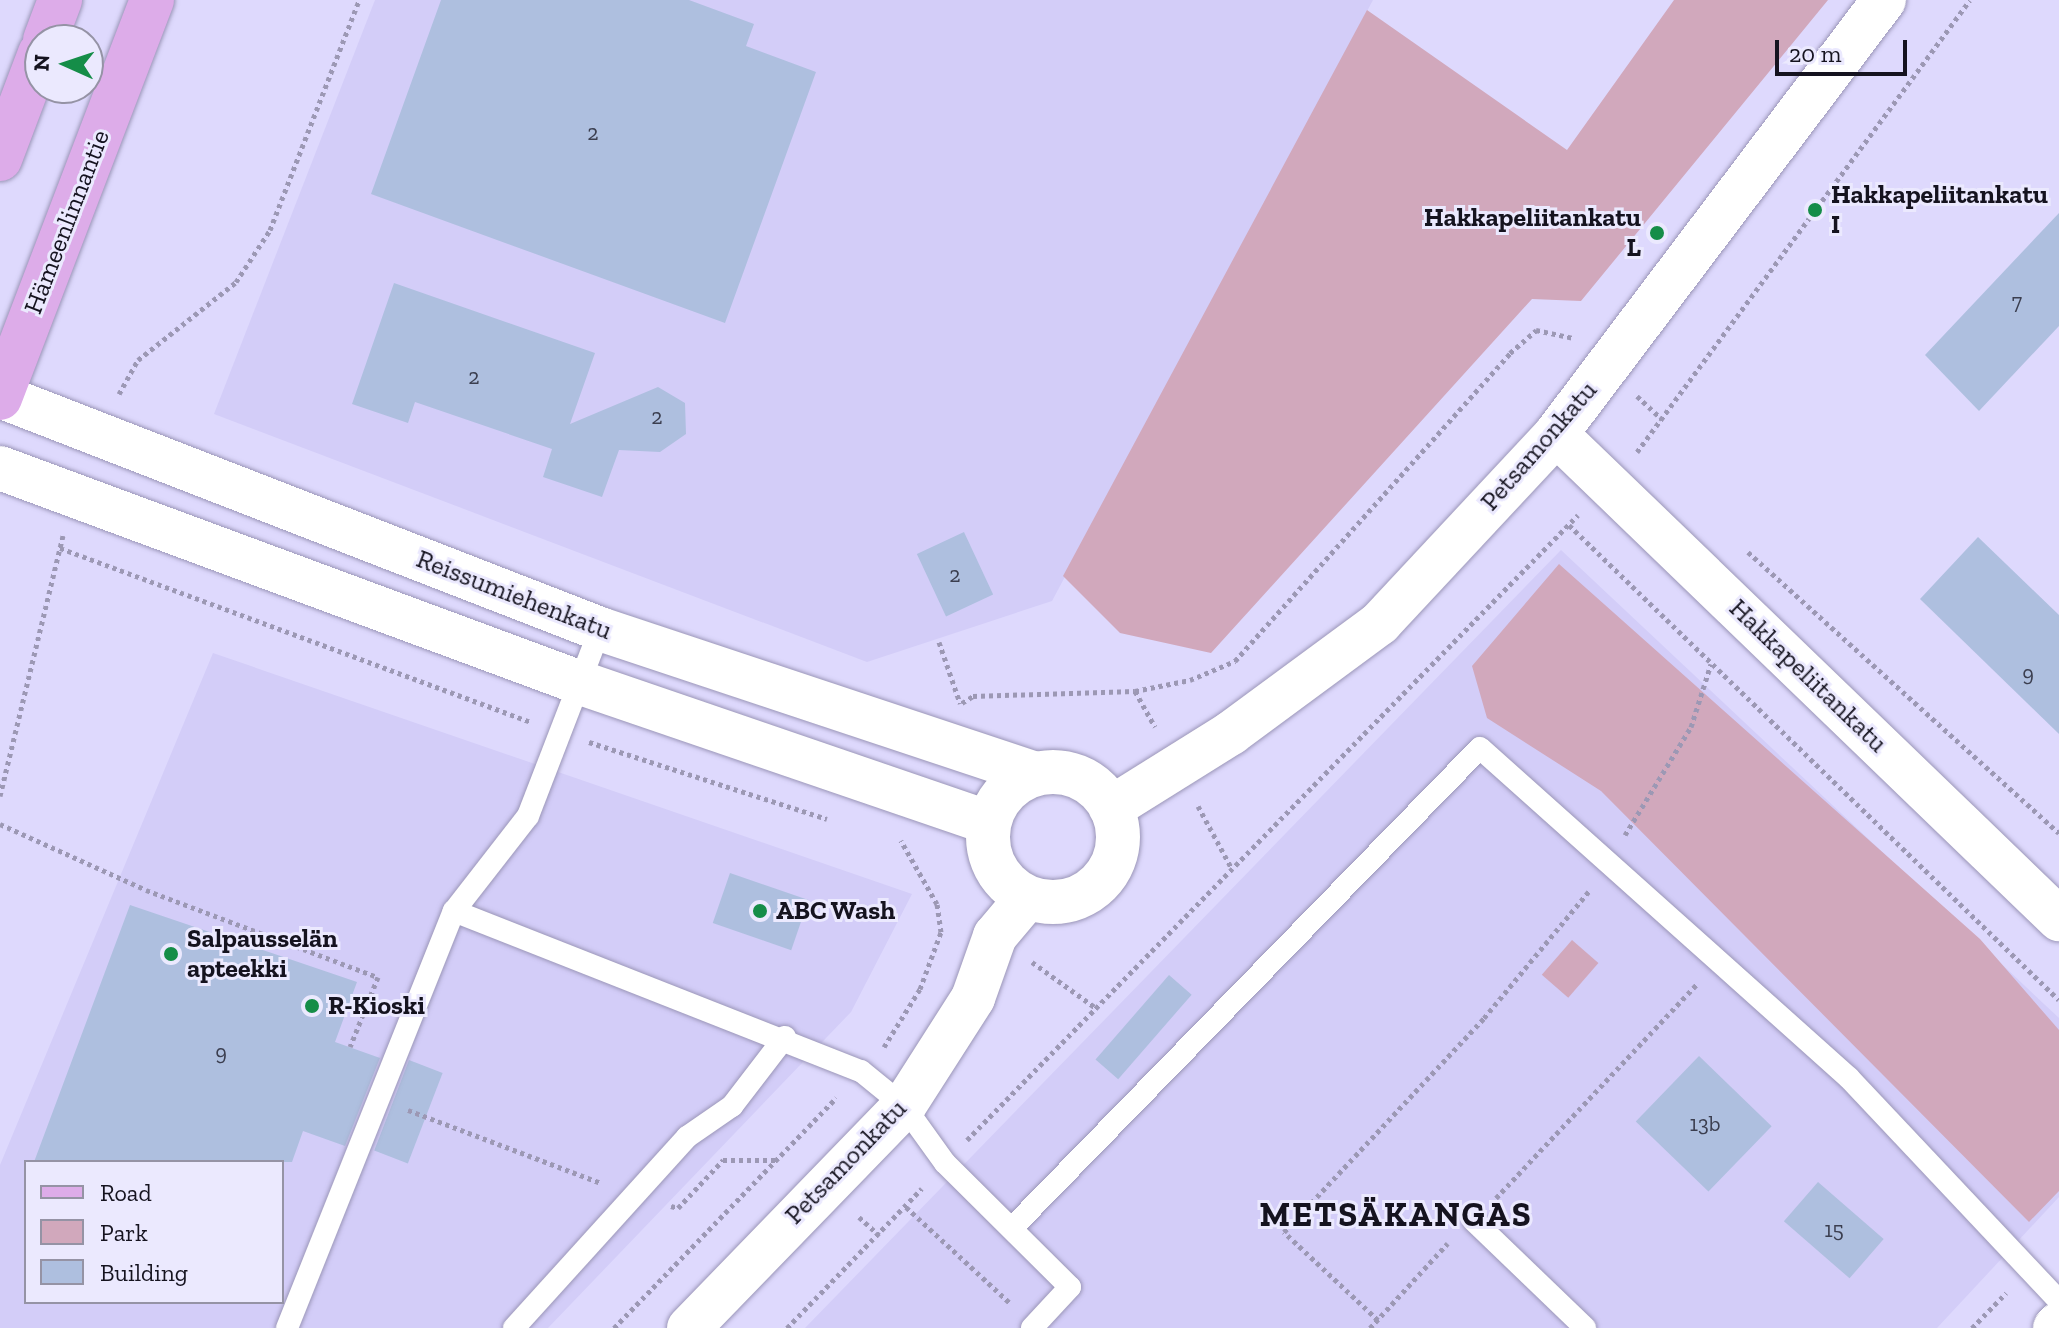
<!DOCTYPE html>
<html>
<head>
<meta charset="utf-8">
<style>
  body { margin:0 }
  #map { position:relative; width:2059px; height:1328px; overflow:hidden; background:#ded9fd; font-family:"Zilla Slab",serif }
  div>[style] { position:absolute }
  .built>* { inset:0; background:#d3cdf8 }
  .green>* { inset:0; background:#d1a8bc; transform-origin:0 0 }
  .building>* { inset:0; background:#aebfdf; transform-origin:0 0 }
  .path>* { height:5px; margin-top:-2.5px; transform-origin:0; background:repeating-linear-gradient(90deg,#9c98b4 0 4px,transparent 0 8px) }
  .roads { filter:drop-shadow(0 0 2px #9b96b8) drop-shadow(0 0 2px #9b96b8) }
  .service>* { height:22px; margin:-11px; padding:0 11px; transform-origin:11px; border-radius:11px; background:#fff }
  .minor>* { height:44px; margin:-22px; padding:0 22px; transform-origin:22px; border-radius:22px; background:#fff }
  .tertiary>* { height:44px; margin:-22px; padding:0 22px; transform-origin:22px; border-radius:22px; background:#fff }
  .tertiary>.ring { margin:-22px; padding:0; box-sizing:content-box; background:none; border:44px solid #fff; border-radius:50% }
  .primary>* { height:44px; margin:-22px; padding:0 22px; transform-origin:22px; border-radius:22px; background:#ddace9 }
  .dots>* { width:22px; height:22px; translate:-50% -50%; box-sizing:border-box; border:4px solid #ebe9fe; border-radius:50% }
  span { translate:-50% -50%; white-space:nowrap; text-align:center; line-height:1.15; -webkit-text-stroke:6px #ebe9fe; paint-order:stroke }
  .number-label { font-size:22px; color:#3b3e4f }
  .number-label span { -webkit-text-stroke-width:0 }
  .poi-label { font-size:26px; color:#15131f; font-weight:700 }
  .left { translate:0 -50%; text-align:left }
  .right { translate:-100% -50%; text-align:right }
  .street-label { font-size:26px; color:#15131f }
  .district-label { font-size:34px; color:#15131f; font-weight:700; letter-spacing:2px }
  .legend { position:absolute; left:24px; top:1160px; width:260px; height:144px; box-sizing:border-box; background:#ebe9fe; border:2px solid #9593a5; margin:0; padding:10px 14px; list-style:none; font-size:24px; color:#15131f }
  .legend li { display:flex; align-items:center; gap:16px; height:40px }
  .legend b { width:40px; border:2px solid #9593a5 }
  .north { position:absolute; left:24px; top:24px; width:80px; height:80px; box-sizing:border-box; background:#ebe9fe; border:2px solid #9593a5; border-radius:50%; rotate:273deg; font-size:22px; font-weight:700; line-height:32px; text-align:center; color:#15131f }
  .north::after { content:''; display:block; margin:auto; width:28px; height:36px; background:#158d48; clip-path:polygon(50% 0,100% 100%,50% 72%,0 100%) }
  .scale { position:absolute; left:1775px; top:40px; width:132px; height:36px; box-sizing:border-box; border:4px solid #15131f; border-top:0; padding-left:10px; font-size:24px; line-height:28px; white-space:nowrap; color:#15131f; -webkit-text-stroke:6px #ebe9fe; paint-order:stroke }
</style>
</head>
<body>
<div id="map">
  <div class="built">
    <div style="clip-path:polygon(375px 0,1373px 0,1052px 601px,867px 662px,214px 414px)"></div>
    <div style="clip-path:polygon(1561px 550px,2059px 1018px,2059px 1197px,1937px 1328px,805px 1328px)"></div>
    <div style="clip-path:polygon(evenodd,213px 653px,912px 894px,851px 1012px,548px 1328px,0 1328px,0 1165px,213px 653px,26px 1162px,282px 1162px,282px 1302px,26px 1302px,26px 1162px)"></div>
  </div>
  <div class="green">
    <div style="clip-path:polygon(1674px 0,1828px 0,1581px 301px,1532px 299px,1211px 653px,1120px 633px,1063px 576px,1367px 10px,1567px 150px)"></div>
    <div style="clip-path:polygon(1559px 564px,1980px 939px,2059px 1030px,2059px 1191px,2029px 1222px,1601px 791px,1487px 718px,1472px 666px)"></div>
    <div style="left:1572px;top:940px;width:35px;height:46px;rotate:41deg"></div>
  </div>
  <div class="building">
    <div style="clip-path:polygon(441px 0,689px 0,754px 24px,746px 46px,816px 72px,725px 323px,371px 194px)"></div>
    <div style="clip-path:polygon(2059px 213px,2059px 326px,1979px 411px,1925px 355px)"></div>
    <div style="clip-path:polygon(394px 283px,595px 353px,570px 424px,658px 387px,685px 403px,686px 434px,660px 452px,619px 450px,602px 497px,543px 477px,552px 449px,415px 402px,408px 423px,352px 404px)"></div>
    <div style="left:964px;top:532px;width:69px;height:52px;rotate:65deg"></div>
    <div style="clip-path:polygon(1978px 537px,2059px 615px,2059px 734px,1920px 599px)"></div>
    <div style="left:730px;top:873px;width:83px;height:53px;rotate:19deg"></div>
    <div style="clip-path:polygon(130px 905px,357px 982px,335px 1042px,380px 1058px,345px 1146px,303px 1131px,292px 1162px,34px 1162px)"></div>
    <div style="left:1169px;top:975px;width:30px;height:112px;rotate:41deg"></div>
    <div style="left:1699px;top:1056px;width:101px;height:91px;rotate:44deg"></div>
    <div style="left:409px;top:1060px;width:36px;height:97px;rotate:21deg"></div>
    <div style="left:1818px;top:1182px;width:87px;height:52px;rotate:41deg"></div>
  </div>
  <div class="path">
    <div style="left:119px;top:394px;width:39px;rotate:-61deg"></div>
    <div style="left:138px;top:360px;width:125px;rotate:-38.5deg"></div>
    <div style="left:236px;top:282px;width:62px;rotate:-56.8deg"></div>
    <div style="left:270px;top:230px;width:247px;rotate:-68.8deg"></div>
    <div style="left:1637px;top:396px;width:34px;rotate:43deg"></div>
    <div style="left:1637px;top:452px;width:561px;rotate:-53.62deg"></div>
    <div style="left:1569px;top:525px;width:682px;rotate:44.11deg"></div>
    <div style="left:60px;top:548px;width:502px;rotate:20.28deg"></div>
    <div style="left:1748px;top:552px;width:419px;rotate:42.1deg"></div>
    <div style="left:939px;top:642px;width:65px;rotate:71deg"></div>
    <div style="left:1135px;top:691px;width:41px;rotate:60.9deg"></div>
    <div style="left:962px;top:703px;width:13px;rotate:-32deg"></div>
    <div style="left:973px;top:696px;width:162px;rotate:-1.8deg"></div>
    <div style="left:1135px;top:691px;width:56px;rotate:-11.3deg"></div>
    <div style="left:1190px;top:680px;width:49px;rotate:-22.9deg"></div>
    <div style="left:1235px;top:661px;width:413px;rotate:-48.2deg"></div>
    <div style="left:1510px;top:353px;width:35px;rotate:-41deg"></div>
    <div style="left:1536px;top:330px;width:39px;rotate:12deg"></div>
    <div style="left:589px;top:742px;width:250px;rotate:17.9deg"></div>
    <div style="left:0;top:796px;width:268px;rotate:-76.4deg"></div>
    <div style="left:1198px;top:806px;width:72px;rotate:61.6deg"></div>
    <div style="left:0;top:824px;width:160px;rotate:24.3deg"></div>
    <div style="left:146px;top:890px;width:248px;rotate:20.6deg"></div>
    <div style="left:378px;top:977px;width:75px;rotate:111.8deg"></div>
    <div style="left:1625px;top:835px;width:127px;rotate:-58.6deg"></div>
    <div style="left:1691px;top:727px;width:66px;rotate:-72.4deg"></div>
    <div style="left:1032px;top:962px;width:79px;rotate:35.7deg"></div>
    <div style="left:884px;top:1047px;width:68px;rotate:-58.2deg"></div>
    <div style="left:920px;top:989px;width:61px;rotate:-69.8deg"></div>
    <div style="left:941px;top:932px;width:28px;rotate:-98deg"></div>
    <div style="left:937px;top:904px;width:73px;rotate:-119.7deg"></div>
    <div style="left:408px;top:1110px;width:206px;rotate:20.7deg"></div>
    <div style="left:967px;top:1140px;width:874px;rotate:-45.65deg"></div>
    <div style="left:1496px;top:1198px;width:294px;rotate:-46.8deg"></div>
    <div style="left:671px;top:1206px;width:7px;rotate:16deg"></div>
    <div style="left:678px;top:1208px;width:66px;rotate:-46.8deg"></div>
    <div style="left:723px;top:1160px;width:53px"></div>
    <div style="left:906px;top:1207px;width:142px;rotate:42.7deg"></div>
    <div style="left:859px;top:1217px;width:27px;rotate:42deg"></div>
    <div style="left:1378px;top:1320px;width:129px;rotate:-136.9deg"></div>
    <div style="left:1284px;top:1232px;width:293px;rotate:-46.9deg"></div>
    <div style="left:1484px;top:1018px;width:166px;rotate:-50.4deg"></div>
    <div style="left:614px;top:1328px;width:320px;rotate:-46deg"></div>
    <div style="left:787px;top:1328px;width:194px;rotate:-46deg"></div>
    <div style="left:1370px;top:1328px;width:115px;rotate:-47.5deg"></div>
    <div style="left:1972px;top:1328px;width:49px;rotate:-45.8deg"></div>
  </div>
  <div class="roads">
    <div class="service">
      <div style="left:454px;top:911px;width:437px;rotate:21.5deg"></div>
      <div style="left:861px;top:1071px;width:55px;rotate:39.1deg"></div>
      <div style="left:904px;top:1106px;width:70px;rotate:54.3deg"></div>
      <div style="left:945px;top:1163px;width:176px;rotate:44.8deg"></div>
      <div style="left:1070px;top:1287px;width:56px;rotate:132.8deg"></div>
      <div style="left:1474px;top:1221px;width:154px;rotate:43.9deg"></div>
      <div style="left:1012px;top:1228px;width:670px;rotate:-45.73deg"></div>
      <div style="left:1480px;top:748px;width:495px;rotate:41.8deg"></div>
      <div style="left:1849px;top:1078px;width:306px;rotate:46.7deg"></div>
      <div style="left:287px;top:1328px;width:449px;rotate:-68.2deg"></div>
      <div style="left:454px;top:911px;width:120px;rotate:-52.1deg"></div>
      <div style="left:528px;top:816px;width:200px;rotate:-68.9deg"></div>
      <div style="left:514px;top:1328px;width:258px;rotate:-47.8deg"></div>
      <div style="left:687px;top:1137px;width:55px;rotate:-34.6deg"></div>
      <div style="left:732px;top:1106px;width:87px;rotate:-52.5deg"></div>
    </div>
    <div class="minor">
      <div style="left:2055px;top:1328px;width:6px;rotate:-45deg"></div>
    </div>
    <div class="tertiary">
      <div style="left:0;top:396px;width:644px;rotate:21.22deg"></div>
      <div style="left:600px;top:629px;width:459px;rotate:18.4deg"></div>
      <div style="left:1556px;top:434px;width:699px;rotate:43.96deg"></div>
      <div style="left:0;top:468px;width:620px;rotate:20.31deg"></div>
      <div style="left:581px;top:683px;width:431px;rotate:18.9deg"></div>
      <div class="ring" style="left:988px;top:772px;width:86px;height:86px"></div>
      <div style="left:1111px;top:808px;width:142px;rotate:-32deg"></div>
      <div style="left:1231px;top:733px;width:185px;rotate:-36.4deg"></div>
      <div style="left:1380px;top:623px;width:258px;rotate:-47deg"></div>
      <div style="left:1556px;top:434px;width:544px;rotate:-52.92deg"></div>
      <div style="left:689px;top:1328px;width:309px;rotate:-45.9deg"></div>
      <div style="left:904px;top:1106px;width:128px;rotate:-57.4deg"></div>
      <div style="left:973px;top:998px;width:66px;rotate:-70.5deg"></div>
      <div style="left:995px;top:936px;width:50px;rotate:-49.9deg"></div>
    </div>
    <div class="primary">
      <div style="left:45px;top:40px;width:43px;rotate:-69.4deg"></div>
      <div style="left:0;top:159px;width:113px;rotate:-69.3deg"></div>
      <div style="left:0;top:398px;width:426px;rotate:-69.1deg"></div>
    </div>
  </div>
  <div class="dots">
    <div style="left:1815px;top:210px;background:#158d48"></div>
    <div style="left:1657px;top:233px;background:#158d48"></div>
    <div style="left:760px;top:911px;background:#158d48"></div>
    <div style="left:171px;top:954px;background:#158d48"></div>
    <div style="left:312px;top:1006px;background:#158d48"></div>
  </div>
  <div class="number-label">
    <span style="left:593px;top:133px">2</span>
    <span style="left:2017px;top:302px">7</span>
    <span style="left:474px;top:377px">2</span>
    <span style="left:657px;top:417px">2</span>
    <span style="left:955px;top:575px">2</span>
    <span style="left:2028px;top:674px">9</span>
    <span style="left:221px;top:1053px">9</span>
    <span style="left:1705px;top:1124px">13b</span>
    <span style="left:1834px;top:1230px">15</span>
  </div>
  <div class="poi-label">
    <span class="left" style="left:1831px;top:210px">Hakkapeliitankatu<br>I</span>
    <span class="right" style="left:1641px;top:233px">Hakkapeliitankatu<br>L</span>
    <span class="left" style="left:776px;top:911px">ABC Wash</span>
    <span class="left" style="left:187px;top:954px">Salpausselän<br>apteekki</span>
    <span class="left" style="left:328px;top:1006px">R-Kioski</span>
  </div>
  <div class="street-label">
    <span style="left:67px;top:222px;rotate:-69deg">Hämeenlinnantie</span>
    <span style="left:1539px;top:446px;rotate:-49deg">Petsamonkatu</span>
    <span style="left:514px;top:595px;rotate:21deg">Reissumiehenkatu</span>
    <span style="left:1808px;top:676px;rotate:44deg">Hakkapeliitankatu</span>
    <span style="left:846px;top:1162px;rotate:-46deg">Petsamonkatu</span>
  </div>
  <div class="district-label">
    <span style="left:1396px;top:1215px">METSÄKANGAS</span>
  </div>
  <ul class="legend">
  <li><b style="height:10px;background:#ddace9"></b>Road</li>
  <li><b style="height:22px;background:#d1a8bc"></b>Park</li>
  <li><b style="height:22px;background:#aebfdf"></b>Building</li>
  </ul>
  <div class="north">N</div>
  <div class="scale">20 m</div>
</div>
</body>
</html>
